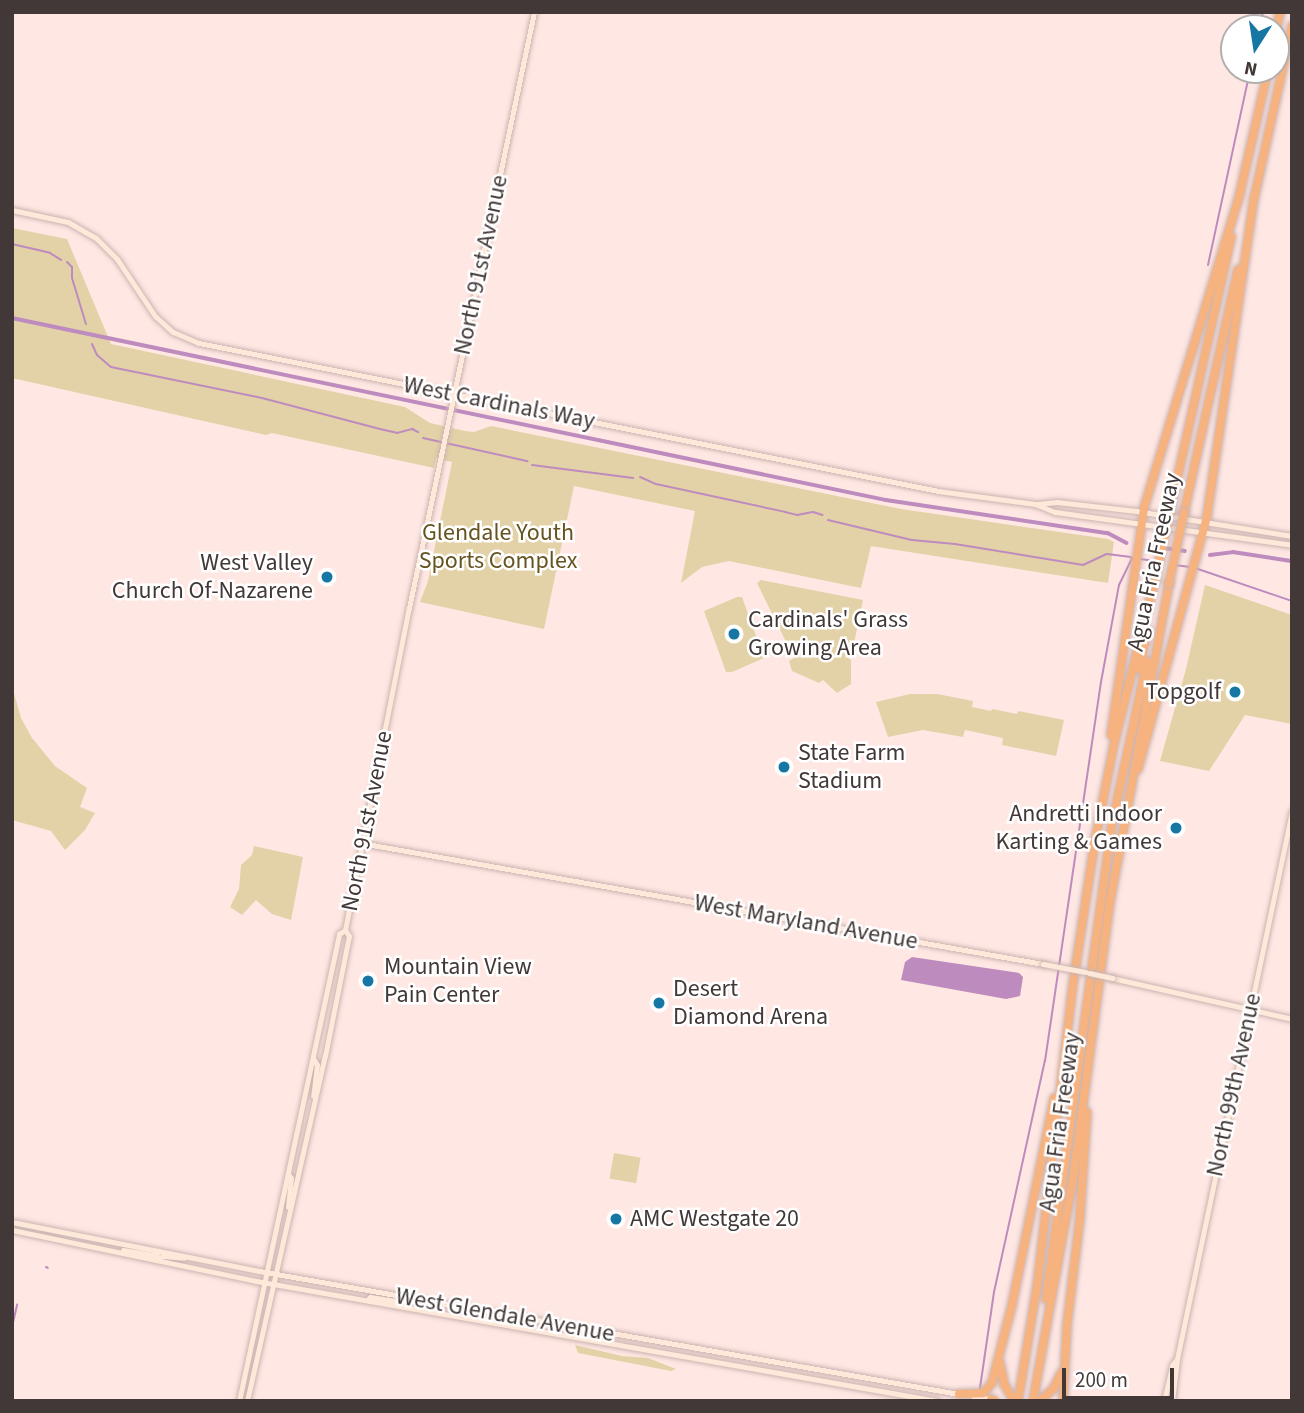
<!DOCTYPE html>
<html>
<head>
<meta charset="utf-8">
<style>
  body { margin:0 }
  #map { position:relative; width:1304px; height:1413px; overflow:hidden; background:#ffe7e3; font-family:"Source Sans 3",sans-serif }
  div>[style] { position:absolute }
  .green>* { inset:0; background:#e3d2a7; transform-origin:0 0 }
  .water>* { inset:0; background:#be8bbe }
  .stream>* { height:2px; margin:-1px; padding:0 1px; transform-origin:1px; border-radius:1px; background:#be8bbe }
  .canal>* { height:3.5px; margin:-1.75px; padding:0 1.75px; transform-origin:1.75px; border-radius:1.75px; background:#be8bbe }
  .roads { filter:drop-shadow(0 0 2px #cbb4b1) drop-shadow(0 0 2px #cbb4b1) }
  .secondary>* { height:5px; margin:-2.5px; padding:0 2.5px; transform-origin:2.5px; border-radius:2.5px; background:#fde8d9 }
  .highway>* { height:8px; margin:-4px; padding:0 4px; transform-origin:4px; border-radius:4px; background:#f7b37f }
  .bridges { filter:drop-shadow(0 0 2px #cbb4b1) drop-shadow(0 0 2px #cbb4b1) }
  .secondary-bridge>* { height:5px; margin:-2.5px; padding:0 2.5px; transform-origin:2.5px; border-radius:2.5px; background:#fde8d9 }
  .highway-bridge>* { height:8px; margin:-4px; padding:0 4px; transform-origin:4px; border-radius:4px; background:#f7b37f }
  .dots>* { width:19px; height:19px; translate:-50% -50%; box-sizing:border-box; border:4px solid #fff; border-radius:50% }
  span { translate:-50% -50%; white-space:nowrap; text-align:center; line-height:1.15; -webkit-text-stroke:5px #fff; paint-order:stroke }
  .street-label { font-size:24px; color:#423837 }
  .park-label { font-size:24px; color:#665320 }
  .poi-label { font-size:24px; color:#423837 }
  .right { translate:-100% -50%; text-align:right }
  .left { translate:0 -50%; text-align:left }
  .frame { position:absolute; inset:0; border:14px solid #423837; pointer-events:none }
  .north { position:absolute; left:1220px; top:14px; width:70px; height:70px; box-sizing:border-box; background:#fff; border:2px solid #b3afaf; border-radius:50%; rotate:192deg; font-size:19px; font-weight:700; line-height:28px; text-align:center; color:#423837 }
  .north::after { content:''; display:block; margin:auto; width:24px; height:32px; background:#1777a4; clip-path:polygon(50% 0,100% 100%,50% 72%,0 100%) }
  .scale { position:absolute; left:1062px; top:1368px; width:112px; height:32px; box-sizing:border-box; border:4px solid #423837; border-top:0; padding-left:9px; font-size:21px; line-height:24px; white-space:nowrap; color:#423837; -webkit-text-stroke:5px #fff; paint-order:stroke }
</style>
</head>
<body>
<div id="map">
  <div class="green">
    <div style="clip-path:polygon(12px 228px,67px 239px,111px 344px,405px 407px,430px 423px,465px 431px,474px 432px,491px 426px,901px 509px,1108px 539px,1114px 542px,1108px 583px,871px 546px,861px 588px,729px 561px,702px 567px,681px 583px,695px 511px,574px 486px,544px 629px,420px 602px,428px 581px,452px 462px,436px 458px,434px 468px,272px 433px,266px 435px,12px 378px)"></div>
    <div style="clip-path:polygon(761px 580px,863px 600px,852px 653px,847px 657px,851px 660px,851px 684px,837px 693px,823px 680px,819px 683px,792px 671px,789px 661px,794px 658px,757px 583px)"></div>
    <div style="clip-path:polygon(1205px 585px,1292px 615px,1292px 724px,1245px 715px,1209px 771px,1160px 761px,1186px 669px)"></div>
    <div style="clip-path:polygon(737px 597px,742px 597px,764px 658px,732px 672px,726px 672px,704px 611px)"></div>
    <div style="clip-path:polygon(12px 686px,21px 718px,32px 738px,55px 766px,87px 788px,80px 807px,95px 813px,85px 830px,65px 850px,51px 831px,12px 820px)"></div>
    <div style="clip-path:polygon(910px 694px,937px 694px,973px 701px,972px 707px,991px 711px,992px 709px,1017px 714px,1018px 711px,1064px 720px,1056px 756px,1002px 745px,1003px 738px,965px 730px,963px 737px,923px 730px,888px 737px,876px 702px)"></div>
    <div style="clip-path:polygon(254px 846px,303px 857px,291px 920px,272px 914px,256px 900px,242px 915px,230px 907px,239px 889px,241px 865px,252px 855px)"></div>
    <div style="left:614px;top:1153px;width:27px;height:26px;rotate:10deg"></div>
    <div style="clip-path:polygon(575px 1345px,622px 1356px,648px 1358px,676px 1369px,671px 1371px,578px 1353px)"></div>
  </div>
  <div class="water">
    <div style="clip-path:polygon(912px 957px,1019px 973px,1023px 977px,1020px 996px,1006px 999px,901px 980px,905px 962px)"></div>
  </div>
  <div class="stream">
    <div style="left:1259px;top:28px;width:16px;rotate:-76deg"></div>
    <div style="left:12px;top:244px;width:39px;rotate:13deg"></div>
    <div style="left:50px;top:253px;width:13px;rotate:32deg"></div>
    <div style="left:67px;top:262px;width:7px;rotate:45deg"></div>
    <div style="left:72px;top:267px;width:11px;rotate:90deg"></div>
    <div style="left:72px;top:278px;width:48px;rotate:73.1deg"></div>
    <div style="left:1208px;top:265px;width:199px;rotate:-77.8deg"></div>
    <div style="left:92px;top:344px;width:12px;rotate:66deg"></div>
    <div style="left:97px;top:355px;width:18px;rotate:41deg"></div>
    <div style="left:111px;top:367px;width:154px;rotate:11.6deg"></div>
    <div style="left:262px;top:398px;width:122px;rotate:14.7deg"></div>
    <div style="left:380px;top:429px;width:17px;rotate:13deg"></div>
    <div style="left:397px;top:433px;width:16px;rotate:-15deg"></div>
    <div style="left:412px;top:429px;width:7px;rotate:27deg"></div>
    <div style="left:423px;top:438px;width:107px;rotate:12.5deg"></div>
    <div style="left:532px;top:465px;width:102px;rotate:7.3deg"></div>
    <div style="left:640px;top:477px;width:17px;rotate:24deg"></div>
    <div style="left:656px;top:484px;width:132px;rotate:12.2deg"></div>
    <div style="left:785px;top:512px;width:12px;rotate:14deg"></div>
    <div style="left:797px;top:515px;width:16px;rotate:-11deg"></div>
    <div style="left:813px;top:512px;width:10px;rotate:17deg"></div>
    <div style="left:828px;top:520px;width:86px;rotate:13.4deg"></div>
    <div style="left:912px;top:540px;width:43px;rotate:5.3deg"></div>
    <div style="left:955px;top:544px;width:130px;rotate:9.3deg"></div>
    <div style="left:1083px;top:565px;width:26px;rotate:-25deg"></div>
    <div style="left:1107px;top:554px;width:24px;rotate:7deg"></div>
    <div style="left:1140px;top:559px;width:15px;rotate:8deg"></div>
    <div style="left:1175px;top:565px;width:15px;rotate:8deg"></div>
    <div style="left:1195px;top:568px;width:102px;rotate:18.8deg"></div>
    <div style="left:46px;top:1267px;width:2px;rotate:27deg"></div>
    <div style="left:12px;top:1327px;width:23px;rotate:-77deg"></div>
    <div style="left:980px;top:1388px;width:97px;rotate:-81.7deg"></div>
    <div style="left:994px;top:1292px;width:237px;rotate:-77.6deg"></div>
    <div style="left:1045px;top:1061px;width:383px;rotate:-81.6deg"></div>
    <div style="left:1101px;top:682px;width:99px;rotate:-79.5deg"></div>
    <div style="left:1119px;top:585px;width:30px;rotate:-64deg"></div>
  </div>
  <div class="canal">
    <div style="left:12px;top:318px;width:893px;rotate:11.76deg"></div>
    <div style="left:886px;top:500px;width:224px;rotate:8.5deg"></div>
    <div style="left:1108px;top:533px;width:21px;rotate:28deg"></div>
    <div style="left:1150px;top:546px;width:35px;rotate:8deg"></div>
    <div style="left:1210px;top:555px;width:23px;rotate:-7deg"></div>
    <div style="left:1233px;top:552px;width:60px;rotate:8.7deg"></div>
  </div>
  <div class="roads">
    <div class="secondary">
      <div style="left:12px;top:210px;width:57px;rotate:12.1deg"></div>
      <div style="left:68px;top:222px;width:32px;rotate:30deg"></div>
      <div style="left:96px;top:238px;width:30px;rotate:45deg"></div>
      <div style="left:117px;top:259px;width:69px;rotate:56.3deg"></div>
      <div style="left:155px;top:316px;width:24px;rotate:42deg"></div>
      <div style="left:173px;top:332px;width:28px;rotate:23deg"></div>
      <div style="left:199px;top:343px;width:754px;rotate:11.32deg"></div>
      <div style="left:938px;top:491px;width:98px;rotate:7.6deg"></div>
      <div style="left:1035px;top:504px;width:22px;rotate:22deg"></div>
      <div style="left:1055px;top:512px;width:239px;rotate:7.9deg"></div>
      <div style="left:1038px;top:504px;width:19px;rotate:-6deg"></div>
      <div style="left:1057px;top:502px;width:80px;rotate:6.5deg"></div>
      <div style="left:1136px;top:511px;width:158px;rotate:9.1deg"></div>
      <div style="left:361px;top:843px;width:693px;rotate:10.06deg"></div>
      <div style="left:1112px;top:978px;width:185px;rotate:12.8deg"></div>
      <div style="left:313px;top:1058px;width:8px;rotate:60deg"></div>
      <div style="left:317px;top:1065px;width:31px;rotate:97deg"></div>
      <div style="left:288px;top:1174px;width:5px;rotate:53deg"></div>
      <div style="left:291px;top:1178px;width:29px;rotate:96deg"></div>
      <div style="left:12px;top:1222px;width:252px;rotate:11.2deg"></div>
      <div style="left:259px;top:1271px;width:711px;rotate:9.97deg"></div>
      <div style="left:12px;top:1230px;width:249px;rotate:11.8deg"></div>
      <div style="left:256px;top:1281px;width:692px;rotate:9.98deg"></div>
      <div style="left:123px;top:1250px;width:33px;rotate:9deg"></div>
      <div style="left:156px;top:1255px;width:5px;rotate:-53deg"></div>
      <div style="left:156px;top:1260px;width:8px;rotate:-30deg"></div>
      <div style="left:163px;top:1256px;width:21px;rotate:5deg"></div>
      <div style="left:367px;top:1300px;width:4px;rotate:-45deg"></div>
      <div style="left:370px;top:1297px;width:32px;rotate:9deg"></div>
      <div style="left:402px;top:1302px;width:10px;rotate:-11deg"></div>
      <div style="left:973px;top:1396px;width:21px;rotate:11deg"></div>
      <div style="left:239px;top:1401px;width:478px;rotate:-77.9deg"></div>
      <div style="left:339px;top:934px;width:7px;rotate:-34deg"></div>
      <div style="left:345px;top:930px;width:328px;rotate:-78.8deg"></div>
      <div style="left:409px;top:608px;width:609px;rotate:-78.15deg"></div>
      <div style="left:247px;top:1401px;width:354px;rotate:-77.3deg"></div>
      <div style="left:325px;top:1056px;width:122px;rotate:-78.7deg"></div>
      <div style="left:349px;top:936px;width:7px;rotate:-124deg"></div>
      <div style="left:1164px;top:1401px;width:37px;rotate:-77deg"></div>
      <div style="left:1172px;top:1365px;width:8px;rotate:-50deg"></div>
      <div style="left:1177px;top:1359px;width:560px;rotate:-78.15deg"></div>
      <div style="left:1172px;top:1401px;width:42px;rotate:-83.2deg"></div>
    </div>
    <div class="highway">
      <div style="left:1276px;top:32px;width:20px;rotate:-79deg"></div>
      <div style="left:1239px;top:197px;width:130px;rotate:-77.1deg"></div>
      <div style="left:1254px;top:199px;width:177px;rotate:-77.6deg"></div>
      <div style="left:1170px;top:511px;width:281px;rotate:-77.4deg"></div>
      <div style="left:1184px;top:513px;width:249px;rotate:-77.5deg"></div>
      <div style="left:1139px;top:669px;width:40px;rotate:-78deg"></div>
      <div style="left:1111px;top:735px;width:229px;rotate:-81.7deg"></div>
      <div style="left:1144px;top:508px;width:328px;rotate:-73deg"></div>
      <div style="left:1138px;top:769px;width:262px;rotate:-74.7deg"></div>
      <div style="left:1207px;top:516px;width:322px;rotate:-81.6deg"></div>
      <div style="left:1046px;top:1299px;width:485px;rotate:-82.1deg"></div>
      <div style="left:1113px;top:819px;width:161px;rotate:-77.8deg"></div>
      <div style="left:1000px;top:1363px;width:21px;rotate:79deg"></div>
      <div style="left:1004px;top:1384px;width:20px;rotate:60deg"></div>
      <div style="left:959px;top:1394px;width:24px;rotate:-2deg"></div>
      <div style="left:983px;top:1393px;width:13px;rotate:-48deg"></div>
      <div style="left:992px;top:1383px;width:81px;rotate:-75.6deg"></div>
      <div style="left:1012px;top:1305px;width:211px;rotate:-78.5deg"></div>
      <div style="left:991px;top:1399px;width:4px;rotate:27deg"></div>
      <div style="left:1018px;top:1401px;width:117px;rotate:-80.6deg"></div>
      <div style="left:1037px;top:1286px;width:304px;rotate:-83.2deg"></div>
      <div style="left:1073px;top:984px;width:140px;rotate:-81.3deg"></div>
      <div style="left:1094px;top:846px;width:104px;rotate:-78.9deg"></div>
      <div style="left:1114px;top:744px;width:169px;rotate:-76deg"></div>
      <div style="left:1033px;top:1401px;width:226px;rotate:-79.8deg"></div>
      <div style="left:1073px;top:1179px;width:279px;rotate:-82.4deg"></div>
      <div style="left:1110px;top:902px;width:324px;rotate:-79.5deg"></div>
      <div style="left:1040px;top:1401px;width:18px;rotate:-43deg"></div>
      <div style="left:1053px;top:1389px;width:18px;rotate:-63deg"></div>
      <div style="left:1063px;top:1401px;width:76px;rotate:-87deg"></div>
      <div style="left:1067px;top:1325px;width:109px;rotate:-83.1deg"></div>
      <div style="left:1080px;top:1217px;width:105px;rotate:-86.2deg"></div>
    </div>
  </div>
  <div class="bridges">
    <div class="secondary-bridge">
      <div style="left:1043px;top:964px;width:43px;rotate:10.8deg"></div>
      <div style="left:1089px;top:973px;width:24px;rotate:12deg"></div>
    </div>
    <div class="highway-bridge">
      <div style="left:1155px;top:580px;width:71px;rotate:-77.7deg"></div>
      <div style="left:1169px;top:583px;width:72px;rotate:-77.9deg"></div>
    </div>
  </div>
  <div class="dots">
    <div style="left:327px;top:577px;background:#1777a4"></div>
    <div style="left:734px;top:634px;background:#1777a4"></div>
    <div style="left:1235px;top:692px;background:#1777a4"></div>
    <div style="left:784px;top:767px;background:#1777a4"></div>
    <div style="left:1176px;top:828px;background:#1777a4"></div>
    <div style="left:368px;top:981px;background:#1777a4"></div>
    <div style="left:659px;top:1003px;background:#1777a4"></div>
    <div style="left:616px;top:1219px;background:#1777a4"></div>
  </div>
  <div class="street-label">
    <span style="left:481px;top:265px;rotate:-78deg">North 91st Avenue</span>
    <span style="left:499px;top:403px;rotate:11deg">West Cardinals Way</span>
    <span style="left:1154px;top:562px;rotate:-78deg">Agua Fria Freeway</span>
    <span style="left:367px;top:821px;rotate:-79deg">North 91st Avenue</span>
    <span style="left:806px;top:922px;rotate:10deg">West Maryland Avenue</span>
    <span style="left:1234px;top:1085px;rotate:-78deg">North 99th Avenue</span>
    <span style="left:1060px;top:1122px;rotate:-82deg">Agua Fria Freeway</span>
    <span style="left:505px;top:1315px;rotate:10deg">West Glendale Avenue</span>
  </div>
  <div class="park-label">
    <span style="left:498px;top:547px">Glendale Youth<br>Sports Complex</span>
  </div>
  <div class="poi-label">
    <span class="right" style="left:313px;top:577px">West Valley<br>Church Of-Nazarene</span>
    <span class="left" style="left:748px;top:634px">Cardinals' Grass<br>Growing Area</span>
    <span class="right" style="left:1221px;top:692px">Topgolf</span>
    <span class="left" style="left:798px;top:767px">State Farm<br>Stadium</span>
    <span class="right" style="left:1162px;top:828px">Andretti Indoor<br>Karting &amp; Games</span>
    <span class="left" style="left:384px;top:981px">Mountain View<br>Pain Center</span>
    <span class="left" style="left:673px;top:1003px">Desert<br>Diamond Arena</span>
    <span class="left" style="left:630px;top:1219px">AMC Westgate 20</span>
  </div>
  <div class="frame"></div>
  <div class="north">N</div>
  <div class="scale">200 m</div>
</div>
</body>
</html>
